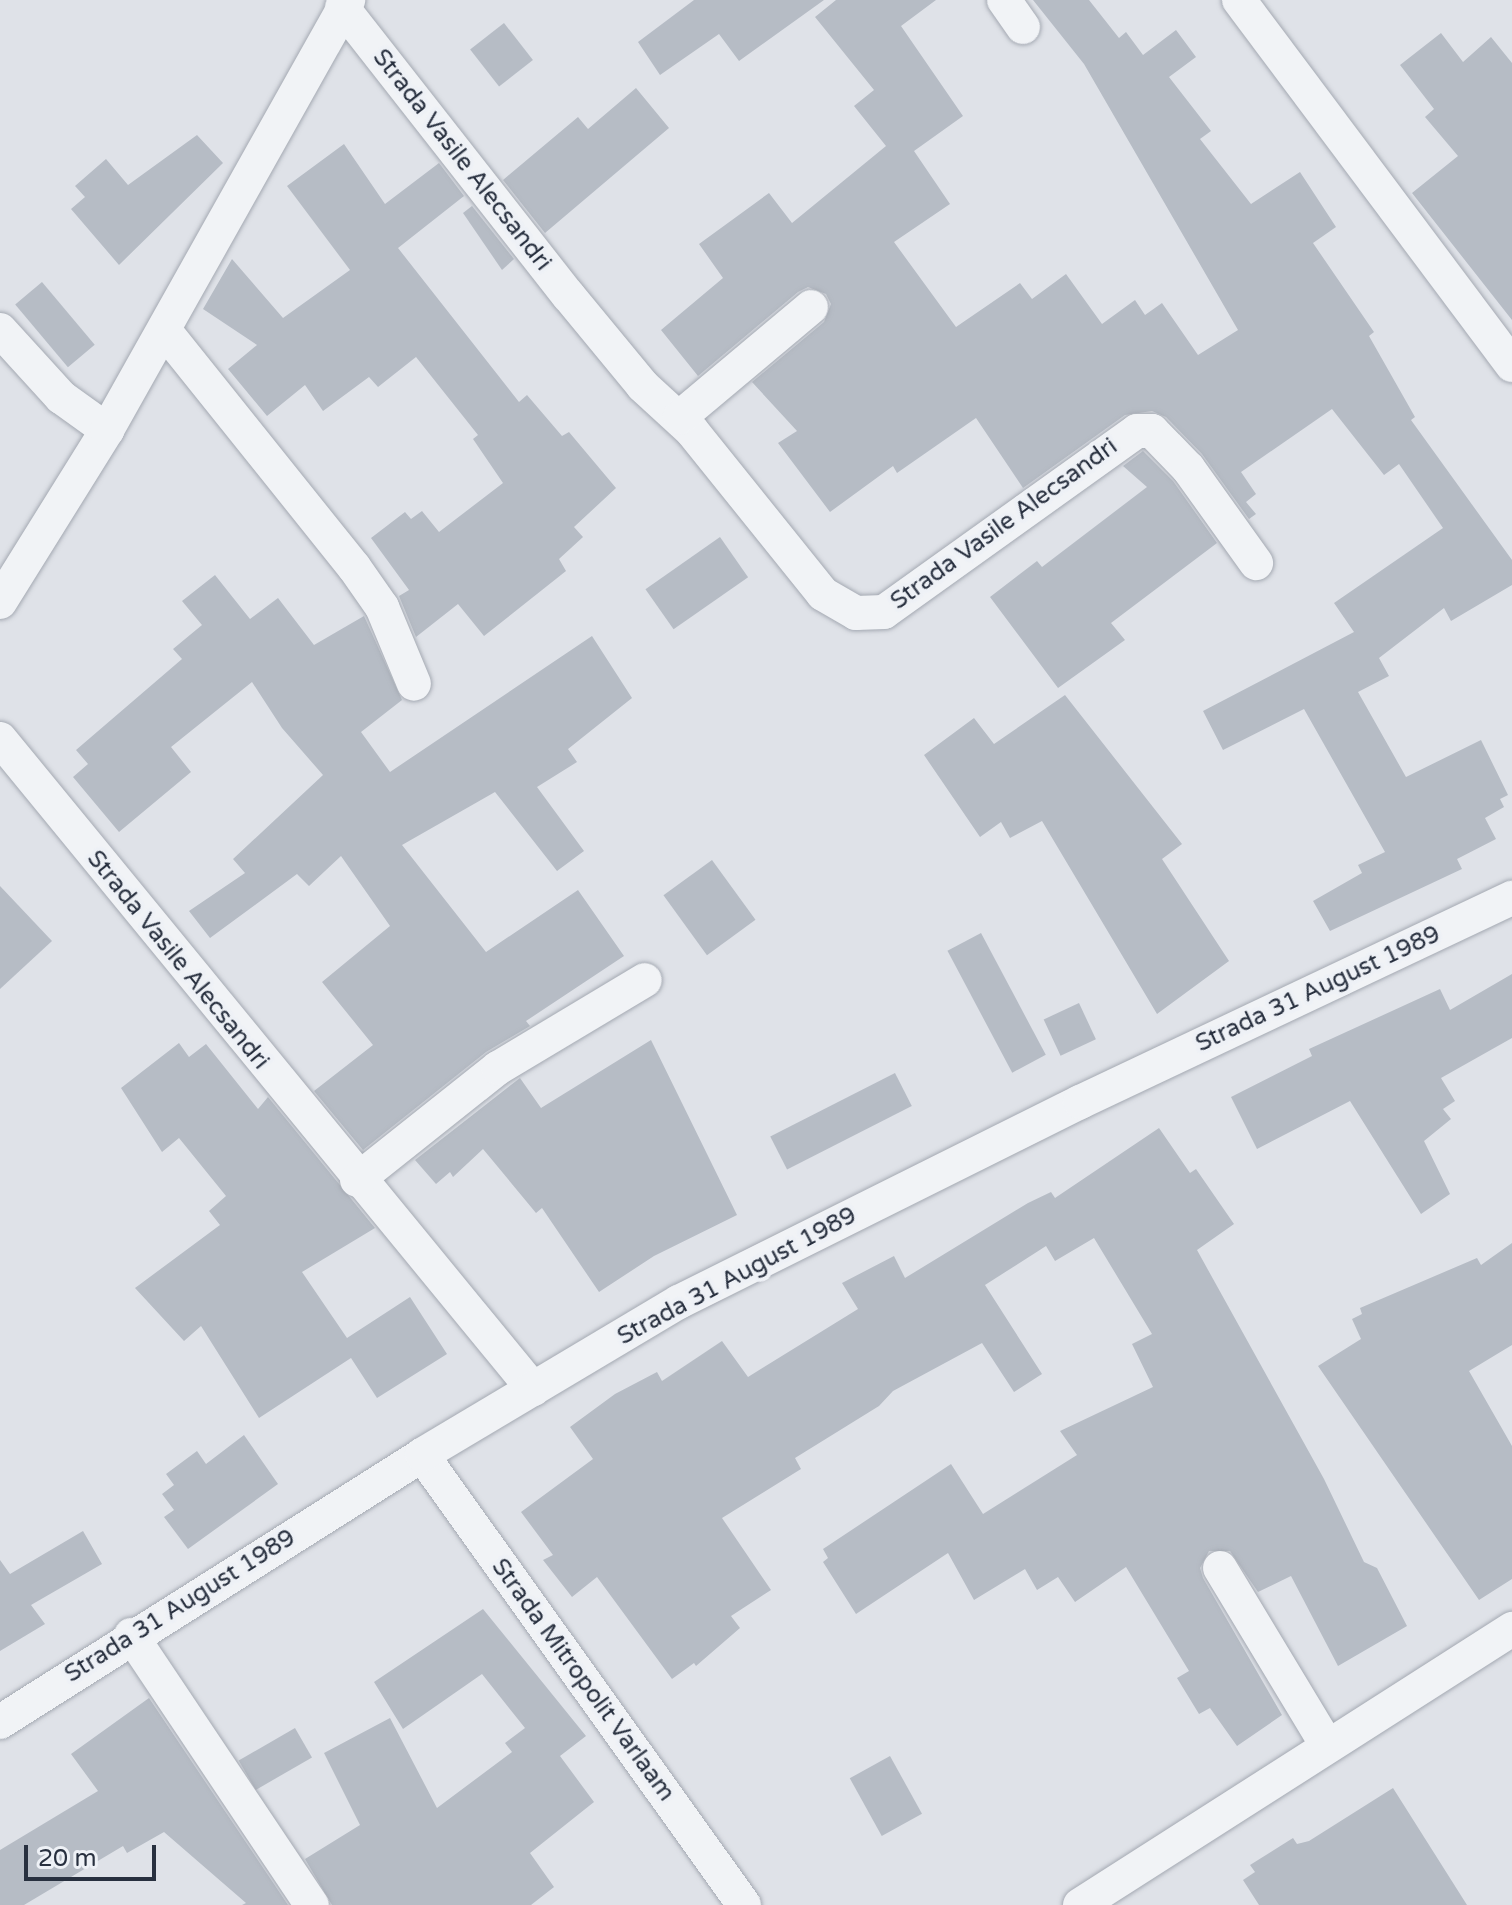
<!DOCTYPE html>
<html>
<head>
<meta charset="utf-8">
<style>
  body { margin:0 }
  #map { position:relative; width:1512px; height:1905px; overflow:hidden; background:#dfe2e8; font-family:"Varela Round",sans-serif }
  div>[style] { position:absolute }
  .building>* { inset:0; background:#b6bcc5; transform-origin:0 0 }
  .roads { filter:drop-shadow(0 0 2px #a4a9b2) drop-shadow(0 0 2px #a4a9b2) }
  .minor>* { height:34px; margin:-17px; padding:0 17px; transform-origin:17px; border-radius:17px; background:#f1f3f6 }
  span { translate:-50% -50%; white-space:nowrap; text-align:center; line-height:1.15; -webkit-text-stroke:8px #eef1f6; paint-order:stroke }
  .street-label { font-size:24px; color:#28303f }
  .scale { position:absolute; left:24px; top:1845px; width:132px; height:36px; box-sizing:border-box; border:4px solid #28303f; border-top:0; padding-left:10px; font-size:24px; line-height:28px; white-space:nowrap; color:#28303f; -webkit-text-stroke:6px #eef1f6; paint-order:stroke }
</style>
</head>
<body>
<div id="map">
  <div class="building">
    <div style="clip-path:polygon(694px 0,824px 0,739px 61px,719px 34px,660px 75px,638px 42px)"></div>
    <div style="clip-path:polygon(836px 0,936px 0,901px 26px,963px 116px,914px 151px,950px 204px,894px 242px,956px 327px,1020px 283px,1032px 299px,1066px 274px,1102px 324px,1135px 300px,1145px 315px,1162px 303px,1198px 355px,1238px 330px,1084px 64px,1033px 0,1089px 0,1119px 38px,1126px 32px,1143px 55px,1176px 30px,1196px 57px,1169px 77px,1211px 131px,1200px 139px,1251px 204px,1300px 172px,1336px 227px,1313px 243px,1374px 332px,1369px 336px,1415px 417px,1411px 420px,1512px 560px,1512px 585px,1451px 621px,1444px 608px,1379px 658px,1389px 676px,1358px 692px,1406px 777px,1481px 740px,1508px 795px,1500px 799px,1504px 807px,1485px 818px,1496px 839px,1457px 859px,1462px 869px,1330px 931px,1313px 901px,1362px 873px,1358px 865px,1385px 852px,1304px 709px,1223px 750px,1203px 711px,1354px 632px,1334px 603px,1443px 528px,1399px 464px,1384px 475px,1332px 409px,1241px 472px,1256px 494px,1246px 502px,1256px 514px,1249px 519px,1202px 454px,1166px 417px,1152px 411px,1125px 415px,1023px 488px,976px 418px,897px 473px,893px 466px,830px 512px,778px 443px,797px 431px,752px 382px,824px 322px,831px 304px,826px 294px,808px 287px,798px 292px,698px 376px,661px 330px,723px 278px,699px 244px,769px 193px,792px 223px,886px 146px,854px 106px,874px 90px,815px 17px)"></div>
    <div style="left:504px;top:23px;width:47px;height:43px;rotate:52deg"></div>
    <div style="clip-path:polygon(1441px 33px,1463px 62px,1491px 37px,1512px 63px,1512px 320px,1412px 193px,1458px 156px,1425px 117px,1434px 109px,1400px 65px)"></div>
    <div style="clip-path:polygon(636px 88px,669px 128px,545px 233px,503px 180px,578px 117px,588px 129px)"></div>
    <div style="clip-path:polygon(197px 135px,223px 163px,119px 265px,71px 209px,85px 197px,75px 186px,106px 159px,128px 185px)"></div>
    <div style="clip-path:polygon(344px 144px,385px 204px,439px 163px,464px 196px,398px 248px,519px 402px,527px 395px,562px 436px,569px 432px,616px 488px,574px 527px,583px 537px,559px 559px,566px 571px,484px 636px,458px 604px,416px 637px,399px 596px,409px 590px,371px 538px,405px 512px,411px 519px,422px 511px,439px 532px,503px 483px,473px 439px,478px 435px,416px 357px,378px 387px,369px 377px,323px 411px,305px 385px,267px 416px,228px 369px,257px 345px,203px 309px,232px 259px,283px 318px,350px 270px,287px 186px)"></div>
    <div style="clip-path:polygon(472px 206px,514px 259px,502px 270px,463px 213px)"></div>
    <div style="left:42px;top:282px;width:82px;height:35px;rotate:50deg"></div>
    <div style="clip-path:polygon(1143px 451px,1173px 481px,1217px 543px,1111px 623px,1125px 640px,1058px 688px,990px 597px,1037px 561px,1042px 567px,1147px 487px,1123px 466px)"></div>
    <div style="left:720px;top:537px;width:49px;height:91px;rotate:55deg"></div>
    <div style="clip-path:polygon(215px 575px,250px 619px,278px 598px,314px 645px,364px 616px,402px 700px,361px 732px,390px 772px,592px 636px,632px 698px,568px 749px,577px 762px,537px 787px,584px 851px,557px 871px,495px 792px,402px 845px,486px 952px,578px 890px,624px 956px,526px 1021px,530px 1026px,486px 1052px,363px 1150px,314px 1091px,373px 1045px,322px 982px,390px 926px,341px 856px,309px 886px,297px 874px,210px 938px,189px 911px,245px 873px,233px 859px,323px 775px,282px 728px,252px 682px,171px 747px,191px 772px,119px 832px,73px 777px,88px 764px,76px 750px,182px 659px,173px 649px,202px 625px,182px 601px)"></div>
    <div style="clip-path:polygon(1065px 695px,1182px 844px,1162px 859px,1229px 961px,1157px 1014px,1042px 821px,1010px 838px,1001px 822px,980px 837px,924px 755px,974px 718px,994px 744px)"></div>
    <div style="left:712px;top:860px;width:74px;height:60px;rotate:54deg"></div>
    <div style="clip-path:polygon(0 886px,52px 941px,0 989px)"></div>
    <div style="left:981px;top:933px;width:138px;height:38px;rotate:62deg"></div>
    <div style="clip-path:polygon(1512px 974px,1512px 1038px,1441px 1078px,1455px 1101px,1443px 1109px,1451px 1119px,1424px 1141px,1450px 1194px,1421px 1214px,1350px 1101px,1257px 1149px,1231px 1097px,1312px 1056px,1309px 1049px,1440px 989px,1450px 1010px)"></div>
    <div style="left:1079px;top:1003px;width:40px;height:39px;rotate:65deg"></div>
    <div style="clip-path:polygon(651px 1040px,737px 1215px,654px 1256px,599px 1292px,542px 1208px,536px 1213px,483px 1149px,453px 1177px,450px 1172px,436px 1184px,415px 1160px,520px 1078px,541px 1108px)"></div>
    <div style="clip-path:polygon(179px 1043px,189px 1057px,206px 1044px,258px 1109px,268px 1097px,375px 1228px,302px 1272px,347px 1338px,410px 1297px,447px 1354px,377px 1398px,351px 1358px,259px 1418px,201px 1326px,184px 1341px,135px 1288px,220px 1225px,209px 1211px,226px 1196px,179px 1138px,162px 1152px,121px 1088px)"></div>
    <div style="left:895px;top:1073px;width:37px;height:140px;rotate:63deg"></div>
    <div style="clip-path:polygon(1159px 1128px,1190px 1173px,1196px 1169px,1234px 1224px,1197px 1250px,1324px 1479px,1364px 1562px,1377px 1568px,1407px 1626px,1338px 1666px,1291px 1576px,1258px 1592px,1230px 1551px,1209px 1551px,1200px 1568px,1203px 1578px,1282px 1715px,1237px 1746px,1210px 1708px,1199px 1714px,1177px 1678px,1189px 1671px,1126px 1567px,1075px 1602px,1058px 1577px,1037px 1590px,1025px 1569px,974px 1600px,948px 1553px,856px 1614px,823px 1562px,828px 1558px,823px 1549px,951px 1464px,983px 1514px,1077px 1455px,1060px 1431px,1153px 1387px,1132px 1344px,1152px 1334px,1094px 1238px,1055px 1261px,1046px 1246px,985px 1285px,1042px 1374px,1014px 1392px,982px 1343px,893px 1391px,879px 1406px,795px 1458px,801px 1469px,722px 1518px,771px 1590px,731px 1616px,740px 1628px,696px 1666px,694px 1663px,672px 1679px,597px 1577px,572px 1597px,543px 1560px,553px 1555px,521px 1512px,593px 1459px,570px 1427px,615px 1394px,657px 1372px,662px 1381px,722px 1341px,748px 1377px,858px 1309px,842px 1283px,894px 1256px,905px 1278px,1028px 1203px,1051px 1192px,1055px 1198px)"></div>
    <div style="clip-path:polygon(1512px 1243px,1512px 1345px,1469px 1371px,1512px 1446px,1512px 1579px,1479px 1600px,1318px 1366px,1361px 1339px,1352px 1319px,1362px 1314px,1360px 1308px,1477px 1258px,1481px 1265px)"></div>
    <div style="clip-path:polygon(244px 1435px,278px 1484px,188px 1549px,164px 1517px,174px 1510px,162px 1494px,174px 1485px,166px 1474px,197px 1451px,206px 1464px)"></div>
    <div style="clip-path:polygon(83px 1531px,102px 1564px,31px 1605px,45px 1624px,0 1651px,0 1560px,10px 1574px)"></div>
    <div style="clip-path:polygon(483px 1609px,586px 1736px,560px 1756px,594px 1802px,530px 1853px,554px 1887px,531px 1905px,332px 1905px,305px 1859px,360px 1825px,324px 1753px,390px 1718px,437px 1808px,512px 1752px,505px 1743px,525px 1728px,482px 1674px,403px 1729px,374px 1682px)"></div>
    <div style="clip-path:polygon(149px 1698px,288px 1905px,242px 1905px,246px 1903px,164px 1832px,127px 1853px,123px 1846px,24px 1905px,0 1905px,0 1850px,98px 1791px,71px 1754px)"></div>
    <div style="left:295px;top:1728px;width:34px;height:65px;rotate:60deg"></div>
    <div style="left:890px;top:1756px;width:66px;height:46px;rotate:61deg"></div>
    <div style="clip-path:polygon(1393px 1788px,1467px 1905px,1259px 1905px,1243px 1880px,1255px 1872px,1250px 1865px,1293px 1838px,1297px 1844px,1309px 1841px)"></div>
  </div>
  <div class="roads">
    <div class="minor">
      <div style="left:1004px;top:0;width:33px;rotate:55deg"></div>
      <div style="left:1239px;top:0;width:456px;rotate:53.2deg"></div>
      <div style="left:342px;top:7px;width:366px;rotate:51.9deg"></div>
      <div style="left:568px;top:295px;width:118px;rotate:50.5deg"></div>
      <div style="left:643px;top:386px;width:67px;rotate:42.6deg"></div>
      <div style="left:692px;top:431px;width:209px;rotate:51.2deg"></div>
      <div style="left:823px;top:594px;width:38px;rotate:30deg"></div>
      <div style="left:856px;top:613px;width:28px;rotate:-2deg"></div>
      <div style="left:884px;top:612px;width:311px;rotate:-35.6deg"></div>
      <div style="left:1137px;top:431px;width:15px"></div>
      <div style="left:1152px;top:431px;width:52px;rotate:45.8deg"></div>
      <div style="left:1188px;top:468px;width:117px;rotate:54.4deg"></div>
      <div style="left:0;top:330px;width:91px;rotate:47.7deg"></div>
      <div style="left:61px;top:397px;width:57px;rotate:35.7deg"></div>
      <div style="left:164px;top:330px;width:304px;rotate:51.3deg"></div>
      <div style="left:354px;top:567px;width:49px;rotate:55deg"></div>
      <div style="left:382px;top:607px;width:83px;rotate:67.4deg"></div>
      <div style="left:680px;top:417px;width:171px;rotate:-40deg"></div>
      <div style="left:0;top:602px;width:203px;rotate:-58.1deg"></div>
      <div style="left:107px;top:430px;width:493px;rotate:-60.7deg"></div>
      <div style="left:0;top:739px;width:841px;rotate:50.65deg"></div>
      <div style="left:357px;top:1180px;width:180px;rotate:-38.5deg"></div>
      <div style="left:498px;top:1068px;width:171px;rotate:-30.9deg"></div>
      <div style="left:422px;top:1455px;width:553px;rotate:54.41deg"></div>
      <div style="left:1220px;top:1568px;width:205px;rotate:58.9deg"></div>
      <div style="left:131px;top:1635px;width:325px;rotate:56.2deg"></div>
      <div style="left:0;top:1722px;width:499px;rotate:-32.3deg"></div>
      <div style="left:422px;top:1455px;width:299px;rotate:-30.8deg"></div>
      <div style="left:679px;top:1302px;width:448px;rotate:-26.5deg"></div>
      <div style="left:1080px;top:1102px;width:478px;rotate:-25.3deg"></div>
      <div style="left:1080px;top:1905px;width:513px;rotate:-32.57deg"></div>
    </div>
  </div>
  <div class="street-label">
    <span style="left:462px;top:160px;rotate:52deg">Strada Vasile Alecsandri</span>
    <span style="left:1004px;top:524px;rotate:-36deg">Strada Vasile Alecsandri</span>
    <span style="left:178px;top:960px;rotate:51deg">Strada Vasile Alecsandri</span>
    <span style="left:1318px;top:989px;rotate:-25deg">Strada 31 August 1989</span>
    <span style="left:737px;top:1276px;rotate:-28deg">Strada 31 August 1989</span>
    <span style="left:180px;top:1606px;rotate:-32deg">Strada 31 August 1989</span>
    <span style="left:583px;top:1680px;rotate:54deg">Strada Mitropolit Varlaam</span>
  </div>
  <div class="scale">20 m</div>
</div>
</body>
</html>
